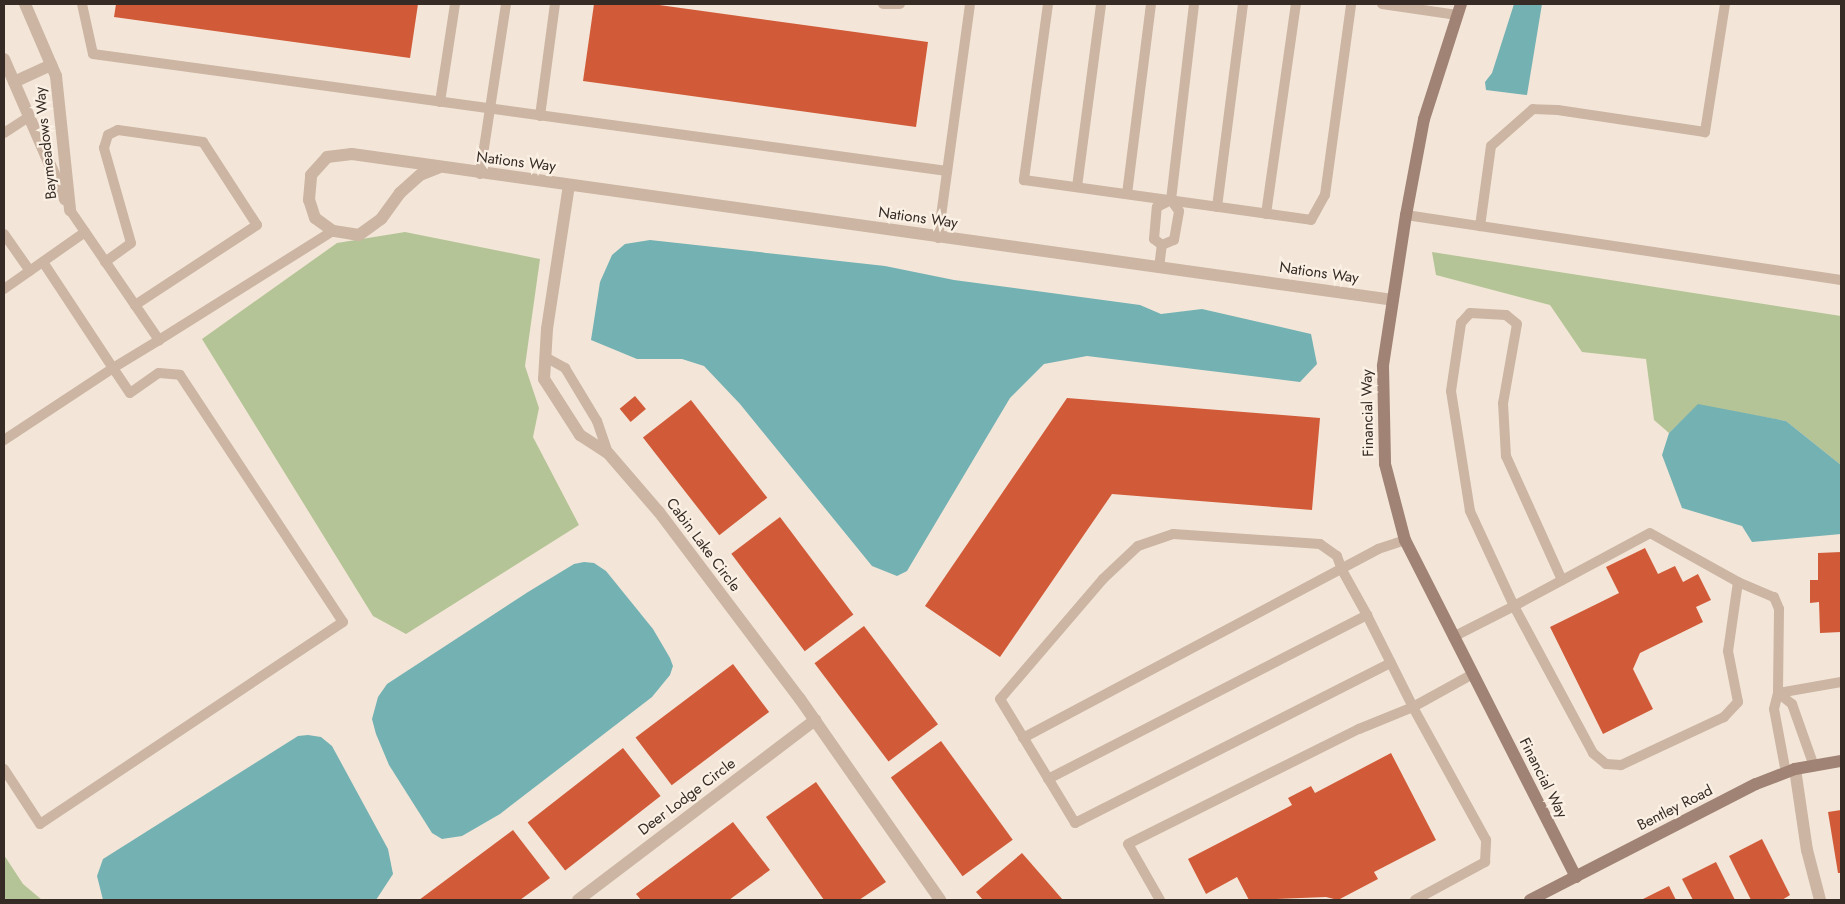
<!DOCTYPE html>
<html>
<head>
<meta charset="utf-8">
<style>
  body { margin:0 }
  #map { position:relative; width:1845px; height:904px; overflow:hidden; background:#f3e6d8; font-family:Jost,sans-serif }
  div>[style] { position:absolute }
  .green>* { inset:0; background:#b5c496 }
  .water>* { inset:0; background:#74b1b3 }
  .building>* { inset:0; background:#d15b38; transform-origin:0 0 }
  .lane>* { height:10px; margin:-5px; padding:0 5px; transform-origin:5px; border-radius:5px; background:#ccb5a3 }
  .street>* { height:12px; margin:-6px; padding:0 6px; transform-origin:6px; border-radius:6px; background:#ccb5a3 }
  .secondary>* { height:12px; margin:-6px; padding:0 6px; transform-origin:6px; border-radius:6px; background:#a08374 }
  span { translate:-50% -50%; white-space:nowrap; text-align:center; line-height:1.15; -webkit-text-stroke:4.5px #fbf0e4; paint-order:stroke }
  .street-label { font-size:15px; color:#372b25 }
  .frame { position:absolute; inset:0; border:5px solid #372b25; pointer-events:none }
</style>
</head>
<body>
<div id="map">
  <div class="green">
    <div style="clip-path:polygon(405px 232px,540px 259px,525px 366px,539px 408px,533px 437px,579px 525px,406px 634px,373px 616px,202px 339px,337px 243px)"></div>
    <div style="clip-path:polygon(1432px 252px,1841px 316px,1841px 465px,1786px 421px,1698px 405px,1669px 433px,1654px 420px,1646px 359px,1582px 352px,1550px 305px,1436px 275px)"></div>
    <div style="clip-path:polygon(4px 855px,23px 884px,42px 900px,4px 900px)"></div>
  </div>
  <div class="water">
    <div style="clip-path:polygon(1514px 4px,1542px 4px,1527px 95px,1486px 90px,1485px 82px,1492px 73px)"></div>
    <div style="clip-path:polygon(650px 240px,885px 266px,954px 280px,1140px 305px,1161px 314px,1202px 309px,1311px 334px,1317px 364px,1300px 382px,1087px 356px,1044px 364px,1010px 398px,907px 571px,897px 576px,872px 566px,740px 404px,704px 366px,682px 359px,637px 359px,591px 340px,600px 282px,612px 255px,625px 244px)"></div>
    <div style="clip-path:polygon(1698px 404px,1786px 421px,1841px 465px,1841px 534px,1752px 542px,1742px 526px,1682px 508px,1662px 455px,1669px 433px)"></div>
    <div style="clip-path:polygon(584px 562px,594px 563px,606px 571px,653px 629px,670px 658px,673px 666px,670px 675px,652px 697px,500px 814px,462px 836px,442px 839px,432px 833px,389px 765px,376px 734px,372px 719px,378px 697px,387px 684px,528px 592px,574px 564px)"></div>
    <div style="clip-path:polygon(308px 735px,321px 737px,332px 746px,388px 849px,393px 874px,376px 900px,103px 900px,97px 876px,103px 859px,298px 736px)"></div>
  </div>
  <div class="building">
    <div style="clip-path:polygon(116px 4px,418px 4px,410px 58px,114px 17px)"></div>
    <div style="clip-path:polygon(594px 4px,652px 4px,928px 42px,916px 127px,583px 81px)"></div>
    <div style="left:635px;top:396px;width:17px;height:20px;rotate:50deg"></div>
    <div style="clip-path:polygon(1067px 398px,1320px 418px,1312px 510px,1112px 494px,1000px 657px,925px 606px)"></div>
    <div style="left:691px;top:400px;width:124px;height:61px;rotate:52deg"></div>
    <div style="left:780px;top:517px;width:122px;height:61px;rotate:53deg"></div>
    <div style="clip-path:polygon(1645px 548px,1658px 574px,1675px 566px,1683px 582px,1698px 574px,1711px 600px,1696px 607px,1703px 622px,1640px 653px,1633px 669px,1653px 709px,1603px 734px,1550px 627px,1619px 593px,1606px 567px)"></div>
    <div style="clip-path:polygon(1841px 552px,1841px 632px,1820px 633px,1819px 602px,1810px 603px,1810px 580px,1818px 580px,1818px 553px)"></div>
    <div style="left:864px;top:626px;width:123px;height:62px;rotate:53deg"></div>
    <div style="left:733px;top:664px;width:60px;height:122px;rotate:53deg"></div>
    <div style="left:941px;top:741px;width:122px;height:62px;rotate:54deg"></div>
    <div style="left:623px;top:748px;width:61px;height:121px;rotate:52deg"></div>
    <div style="clip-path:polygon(1391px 753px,1436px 840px,1374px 872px,1378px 879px,1338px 900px,1326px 897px,1249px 900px,1237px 877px,1206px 894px,1188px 859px,1292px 805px,1288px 798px,1311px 786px,1315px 793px)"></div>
    <div style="clip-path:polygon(816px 782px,886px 882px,859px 900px,824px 900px,766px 817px)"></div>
    <div style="clip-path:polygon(1841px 810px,1841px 873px,1838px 873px,1828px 812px)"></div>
    <div style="clip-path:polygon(733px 822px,770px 870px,729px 900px,641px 900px,636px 894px)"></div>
    <div style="clip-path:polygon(513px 830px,550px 878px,520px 900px,419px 900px)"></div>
    <div style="clip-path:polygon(1762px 839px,1790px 895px,1782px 900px,1751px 900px,1729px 856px)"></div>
    <div style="clip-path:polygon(1022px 853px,1063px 900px,983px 900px,976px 892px)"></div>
    <div style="clip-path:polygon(1716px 862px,1735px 900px,1693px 900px,1682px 879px)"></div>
    <div style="clip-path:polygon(1669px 886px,1676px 900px,1641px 900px)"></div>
  </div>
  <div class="lane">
    <div style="left:82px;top:4px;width:51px;rotate:77.6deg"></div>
    <div style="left:93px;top:54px;width:862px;rotate:7.8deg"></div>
    <div style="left:883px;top:4px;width:17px"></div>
    <div style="left:1048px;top:4px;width:178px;rotate:97.8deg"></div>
    <div style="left:1024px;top:180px;width:290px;rotate:7.9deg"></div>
    <div style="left:1311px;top:220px;width:29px;rotate:-61deg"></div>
    <div style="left:1325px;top:195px;width:193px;rotate:-82.2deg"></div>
    <div style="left:1382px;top:4px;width:76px;rotate:8.3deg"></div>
    <div style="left:1725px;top:4px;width:130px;rotate:98.9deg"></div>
    <div style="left:1705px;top:132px;width:149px;rotate:-171.5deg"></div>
    <div style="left:1558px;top:110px;width:25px;rotate:-178deg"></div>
    <div style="left:1533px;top:109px;width:56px;rotate:138.6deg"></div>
    <div style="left:1491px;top:146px;width:81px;rotate:97.8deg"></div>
    <div style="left:1480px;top:226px;width:365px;rotate:8.5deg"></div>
    <div style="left:440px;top:102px;width:99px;rotate:-81.3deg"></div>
    <div style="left:540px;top:116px;width:113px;rotate:-82.4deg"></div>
    <div style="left:4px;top:133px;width:30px;rotate:-33deg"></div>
    <div style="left:480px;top:174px;width:172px;rotate:-81.3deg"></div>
    <div style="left:1077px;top:187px;width:185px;rotate:-82.5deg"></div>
    <div style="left:1127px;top:194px;width:192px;rotate:-82.8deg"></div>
    <div style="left:1217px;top:207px;width:205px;rotate:-82.7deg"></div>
    <div style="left:70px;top:210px;width:158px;rotate:55.6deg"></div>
    <div style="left:159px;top:340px;width:205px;rotate:-32.1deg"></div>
    <div style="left:1266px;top:214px;width:212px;rotate:-81.9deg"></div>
    <div style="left:1406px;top:215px;width:75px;rotate:8.5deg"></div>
    <div style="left:4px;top:234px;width:45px;rotate:54.9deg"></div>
    <div style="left:938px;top:238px;width:236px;rotate:-82.2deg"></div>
    <div style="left:1162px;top:245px;width:13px;rotate:-23deg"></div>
    <div style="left:1174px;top:240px;width:29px;rotate:-80deg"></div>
    <div style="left:1179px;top:211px;width:14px;rotate:-126deg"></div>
    <div style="left:1171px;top:200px;width:197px;rotate:-83.3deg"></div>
    <div style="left:1162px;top:245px;width:10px;rotate:-143deg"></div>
    <div style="left:1154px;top:239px;width:32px;rotate:-85deg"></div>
    <div style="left:1157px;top:207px;width:16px;rotate:-27deg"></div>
    <div style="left:43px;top:262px;width:127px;rotate:56.6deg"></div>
    <div style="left:113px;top:368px;width:54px;rotate:-31.3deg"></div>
    <div style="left:105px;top:262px;width:32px;rotate:-36deg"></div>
    <div style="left:131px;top:243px;width:99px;rotate:-105.9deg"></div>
    <div style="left:104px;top:148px;width:14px;rotate:-73deg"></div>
    <div style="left:108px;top:135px;width:11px;rotate:-27deg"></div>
    <div style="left:118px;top:130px;width:86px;rotate:8deg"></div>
    <div style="left:203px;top:142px;width:99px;rotate:57deg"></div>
    <div style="left:257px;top:225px;width:146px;rotate:146.7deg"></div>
    <div style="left:1159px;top:268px;width:23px;rotate:-83deg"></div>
    <div style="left:4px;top:289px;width:99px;rotate:-35.1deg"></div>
    <div style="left:547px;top:358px;width:21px;rotate:29deg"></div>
    <div style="left:565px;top:368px;width:62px;rotate:58.9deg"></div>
    <div style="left:597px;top:421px;width:34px;rotate:71deg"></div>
    <div style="left:4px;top:440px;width:131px;rotate:-33.4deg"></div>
    <div style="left:113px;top:368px;width:30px;rotate:56deg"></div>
    <div style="left:130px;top:393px;width:35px;rotate:-35deg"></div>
    <div style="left:159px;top:373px;width:21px;rotate:5deg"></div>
    <div style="left:180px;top:375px;width:296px;rotate:56.6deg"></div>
    <div style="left:343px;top:622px;width:364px;rotate:146.3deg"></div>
    <div style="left:40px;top:824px;width:66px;rotate:-123.2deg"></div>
    <div style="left:1738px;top:582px;width:39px;rotate:23deg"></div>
    <div style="left:1774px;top:597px;width:13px;rotate:67deg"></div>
    <div style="left:1779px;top:609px;width:84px;rotate:90.7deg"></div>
    <div style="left:1778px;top:693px;width:64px;rotate:-9.9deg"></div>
    <div style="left:1453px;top:637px;width:68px;rotate:-26.9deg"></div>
    <div style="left:1514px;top:606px;width:154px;rotate:-28.2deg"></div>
    <div style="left:1650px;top:533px;width:101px;rotate:29.1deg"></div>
    <div style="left:1738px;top:582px;width:70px;rotate:98.2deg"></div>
    <div style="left:1728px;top:651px;width:52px;rotate:78.9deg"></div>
    <div style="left:1738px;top:702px;width:21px;rotate:133deg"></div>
    <div style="left:1724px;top:717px;width:114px;rotate:155deg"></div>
    <div style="left:1621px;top:765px;width:15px;rotate:-176deg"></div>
    <div style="left:1606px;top:764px;width:17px;rotate:-140deg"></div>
    <div style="left:1593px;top:753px;width:167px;rotate:-118.3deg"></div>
    <div style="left:1514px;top:606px;width:105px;rotate:-114.9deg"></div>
    <div style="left:1470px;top:511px;width:121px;rotate:-99deg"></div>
    <div style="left:1451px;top:391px;width:69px;rotate:-81.6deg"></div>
    <div style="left:1461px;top:323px;width:13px;rotate:-48deg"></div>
    <div style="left:1470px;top:313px;width:36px;rotate:3deg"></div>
    <div style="left:1506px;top:315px;width:14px;rotate:39deg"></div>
    <div style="left:1517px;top:324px;width:80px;rotate:100deg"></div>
    <div style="left:1503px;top:403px;width:53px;rotate:86.8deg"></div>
    <div style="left:1506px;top:456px;width:136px;rotate:65.7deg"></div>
    <div style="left:1023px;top:738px;width:402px;rotate:-28deg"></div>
    <div style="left:1378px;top:549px;width:28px;rotate:-18deg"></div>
    <div style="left:1786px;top:773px;width:65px;rotate:-100.6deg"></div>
    <div style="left:1774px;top:709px;width:16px;rotate:-76deg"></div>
    <div style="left:1778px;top:693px;width:18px;rotate:38deg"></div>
    <div style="left:1792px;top:704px;width:66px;rotate:70.5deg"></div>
    <div style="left:1048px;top:779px;width:359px;rotate:-27.2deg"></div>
    <div style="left:1160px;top:900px;width:64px;rotate:-119.7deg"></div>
    <div style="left:1128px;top:844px;width:258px;rotate:-26.5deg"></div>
    <div style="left:1359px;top:729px;width:58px;rotate:-22.2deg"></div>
    <div style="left:1413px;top:707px;width:103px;rotate:-116.6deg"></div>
    <div style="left:1367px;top:615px;width:51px;rotate:-119.1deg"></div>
    <div style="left:1342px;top:570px;width:15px;rotate:-110deg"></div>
    <div style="left:1337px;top:556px;width:21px;rotate:-145deg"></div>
    <div style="left:1320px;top:544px;width:147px;rotate:-176.1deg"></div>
    <div style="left:1173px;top:534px;width:37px;rotate:161deg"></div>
    <div style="left:1138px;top:546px;width:48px;rotate:136.7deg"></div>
    <div style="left:1103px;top:579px;width:158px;rotate:130.6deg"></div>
    <div style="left:1000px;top:699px;width:145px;rotate:58.8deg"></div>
    <div style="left:1075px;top:823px;width:354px;rotate:-26.9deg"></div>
    <div style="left:1415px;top:900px;width:80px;rotate:-28.5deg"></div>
    <div style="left:1485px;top:862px;width:22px;rotate:-87deg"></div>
    <div style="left:1486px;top:840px;width:152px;rotate:-118.8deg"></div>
    <div style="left:1413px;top:707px;width:68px;rotate:-28.8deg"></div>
  </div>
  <div class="street">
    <div style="left:25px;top:4px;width:78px;rotate:66.7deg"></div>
    <div style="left:56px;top:76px;width:135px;rotate:84deg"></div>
    <div style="left:4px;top:59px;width:153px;rotate:66.5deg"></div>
    <div style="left:14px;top:82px;width:41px;rotate:-24.7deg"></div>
    <div style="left:438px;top:168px;width:19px;rotate:159deg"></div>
    <div style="left:420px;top:175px;width:27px;rotate:138deg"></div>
    <div style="left:400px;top:193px;width:32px;rotate:126deg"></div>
    <div style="left:381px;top:219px;width:27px;rotate:144deg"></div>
    <div style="left:359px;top:235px;width:26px;rotate:-171deg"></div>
    <div style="left:333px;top:231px;width:22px;rotate:-144deg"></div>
    <div style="left:315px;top:218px;width:19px;rotate:-108deg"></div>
    <div style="left:309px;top:200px;width:25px;rotate:-85deg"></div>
    <div style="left:311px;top:175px;width:24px;rotate:-48deg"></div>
    <div style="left:327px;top:157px;width:25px;rotate:-7deg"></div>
    <div style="left:352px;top:154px;width:1051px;rotate:7.98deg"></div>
    <div style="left:569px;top:185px;width:146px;rotate:98.7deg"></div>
    <div style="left:547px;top:329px;width:50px;rotate:93.4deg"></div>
    <div style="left:544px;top:379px;width:67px;rotate:57.3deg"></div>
    <div style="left:580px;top:435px;width:33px;rotate:33deg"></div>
    <div style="left:608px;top:453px;width:78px;rotate:49.2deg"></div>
    <div style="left:659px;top:512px;width:234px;rotate:53deg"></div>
    <div style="left:800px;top:699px;width:245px;rotate:55.1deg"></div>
    <div style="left:1795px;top:769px;width:82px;rotate:81.6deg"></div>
    <div style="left:1807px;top:850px;width:52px;rotate:75.4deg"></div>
    <div style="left:578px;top:900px;width:298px;rotate:-37.2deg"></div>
  </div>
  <div class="secondary">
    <div style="left:1461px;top:4px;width:121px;rotate:107.8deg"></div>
    <div style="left:1424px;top:119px;width:98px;rotate:100.6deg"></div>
    <div style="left:1406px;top:215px;width:153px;rotate:98.7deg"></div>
    <div style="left:1383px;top:366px;width:98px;rotate:88.8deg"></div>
    <div style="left:1385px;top:464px;width:79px;rotate:75.3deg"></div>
    <div style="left:1405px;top:540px;width:378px;rotate:63.1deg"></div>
    <div style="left:1530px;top:900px;width:254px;rotate:-27.2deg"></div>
    <div style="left:1756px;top:784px;width:42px;rotate:-21deg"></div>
    <div style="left:1795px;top:769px;width:47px;rotate:-9.9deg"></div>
  </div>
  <div class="street-label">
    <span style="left:46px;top:143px;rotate:-96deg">Baymeadows Way</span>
    <span style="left:516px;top:162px;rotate:7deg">Nations Way</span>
    <span style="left:918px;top:218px;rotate:8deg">Nations Way</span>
    <span style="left:1319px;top:273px;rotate:8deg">Nations Way</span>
    <span style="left:1368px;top:413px;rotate:-91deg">Financial Way</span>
    <span style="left:703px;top:545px;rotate:53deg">Cabin Lake Circle</span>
    <span style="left:1543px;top:778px;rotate:63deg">Financial Way</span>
    <span style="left:687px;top:797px;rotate:-37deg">Deer Lodge Circle</span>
    <span style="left:1675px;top:808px;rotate:-27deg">Bentley Road</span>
  </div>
  <div class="frame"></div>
</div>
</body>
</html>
